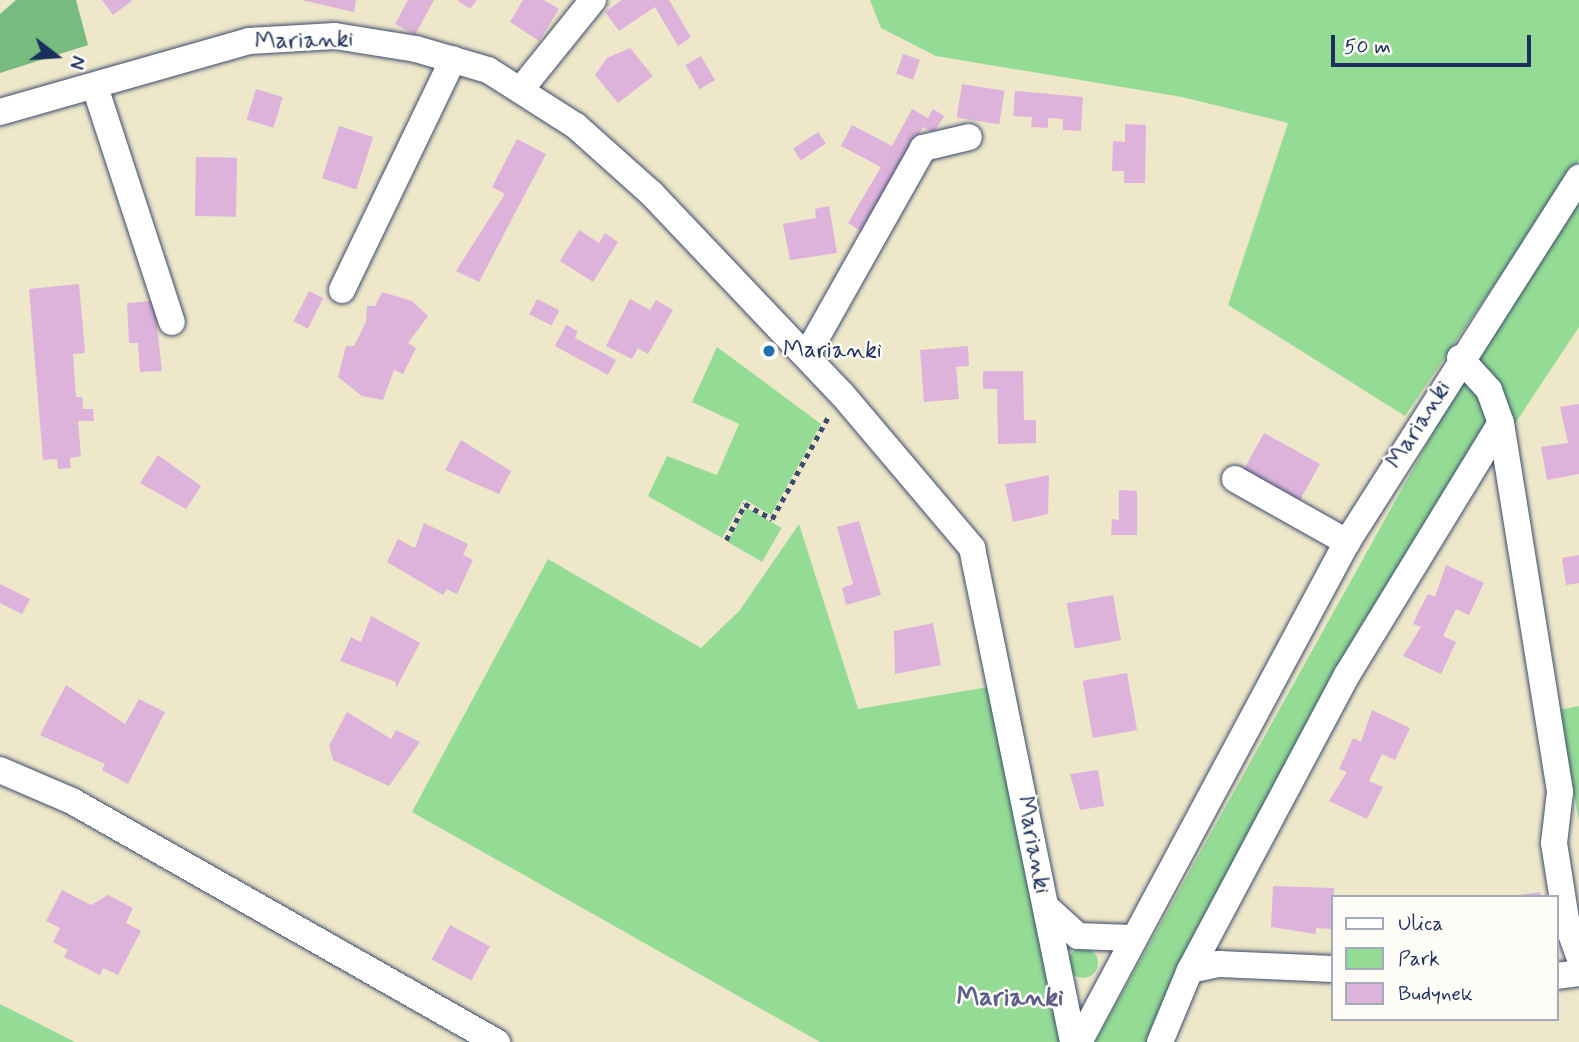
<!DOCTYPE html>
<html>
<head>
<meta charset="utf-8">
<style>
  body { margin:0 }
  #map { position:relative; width:1579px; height:1042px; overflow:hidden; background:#eee7ca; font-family:Mynerve,sans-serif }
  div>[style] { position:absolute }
  .green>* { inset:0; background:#94db95; transform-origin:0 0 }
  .round { border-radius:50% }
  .forest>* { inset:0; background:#77bb7e }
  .building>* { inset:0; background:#ddb3db; transform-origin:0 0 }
  .path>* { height:4.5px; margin-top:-2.25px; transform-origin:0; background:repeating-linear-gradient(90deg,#3b4b6e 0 5px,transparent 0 10px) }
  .roads { filter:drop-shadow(0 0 2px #3b4b6e) drop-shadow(0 0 2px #3b4b6e) }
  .minor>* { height:26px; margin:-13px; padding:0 13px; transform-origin:13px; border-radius:13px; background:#fff }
  .dots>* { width:19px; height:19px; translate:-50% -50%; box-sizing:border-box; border:4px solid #fdfcf7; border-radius:50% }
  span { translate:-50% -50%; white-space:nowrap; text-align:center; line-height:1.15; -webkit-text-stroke:5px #fdfcf7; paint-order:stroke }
  .street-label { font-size:24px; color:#1b2f5e }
  .poi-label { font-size:24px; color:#1b2f5e }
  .left { translate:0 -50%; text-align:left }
  .neighbourhood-label { font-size:26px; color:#5f5d8a; font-weight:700 }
  .legend { position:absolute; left:1331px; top:895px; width:228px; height:126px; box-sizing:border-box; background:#fdfcf7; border:2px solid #a3aaba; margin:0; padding:9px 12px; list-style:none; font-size:21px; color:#1b2f5e }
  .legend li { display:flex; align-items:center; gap:14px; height:35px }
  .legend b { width:35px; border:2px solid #a3aaba }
  .north { position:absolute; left:21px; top:21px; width:70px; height:70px; -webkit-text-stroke:5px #fdfcf7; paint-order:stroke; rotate:107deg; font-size:19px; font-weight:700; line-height:28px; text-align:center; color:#1b2f5e }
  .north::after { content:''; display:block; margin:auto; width:24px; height:32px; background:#1b2f5e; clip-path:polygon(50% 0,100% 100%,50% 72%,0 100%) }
  .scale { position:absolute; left:1331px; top:35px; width:200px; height:32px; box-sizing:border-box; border:4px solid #1b2f5e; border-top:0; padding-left:9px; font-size:21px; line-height:24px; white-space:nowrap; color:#1b2f5e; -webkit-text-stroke:5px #fdfcf7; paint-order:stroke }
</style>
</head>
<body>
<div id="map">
  <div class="green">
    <div style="clip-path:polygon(870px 0,1579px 0,1579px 160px,1405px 416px,1228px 305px,1288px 123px,1182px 97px,936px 56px,881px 28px)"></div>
    <div style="clip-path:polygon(1579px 197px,1579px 327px,1399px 599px,1210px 951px,1174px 1042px,1095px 1042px,1454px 395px)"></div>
    <div style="clip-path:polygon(717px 347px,821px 424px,771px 515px,744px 499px,722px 538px,648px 496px,667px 456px,717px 475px,739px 424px,692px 402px)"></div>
    <div style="left:747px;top:508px;width:40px;height:39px;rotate:30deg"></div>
    <div style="clip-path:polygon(799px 524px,858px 709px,994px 686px,1062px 1042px,820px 1042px,412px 812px,548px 559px,701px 648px,740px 610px)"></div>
    <div style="clip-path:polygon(1579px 706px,1579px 821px,1559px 710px)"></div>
    <div class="round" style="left:1068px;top:948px;width:30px;height:30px"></div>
    <div style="clip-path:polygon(0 1004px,75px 1042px,0 1042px)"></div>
  </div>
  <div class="forest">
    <div style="clip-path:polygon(16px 0,76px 0,88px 45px,0 73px,0 14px)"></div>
  </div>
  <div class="building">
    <div style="clip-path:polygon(102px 0,133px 0,113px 15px)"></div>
    <div style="clip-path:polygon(301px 0,356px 0,354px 12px)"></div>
    <div style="clip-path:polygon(408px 0,434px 0,415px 35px,395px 24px)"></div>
    <div style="clip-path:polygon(457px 0,477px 0,470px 9px)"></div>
    <div style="clip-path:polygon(523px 0,544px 0,559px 9px,539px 41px,510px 22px)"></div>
    <div style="clip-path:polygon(622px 0,669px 0,691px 37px,678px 46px,655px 7px,619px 31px,605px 12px)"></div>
    <div style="clip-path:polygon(630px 48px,653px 76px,618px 103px,595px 75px,607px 58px)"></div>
    <div style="left:903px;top:54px;width:18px;height:21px;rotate:19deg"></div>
    <div style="left:701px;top:56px;width:28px;height:18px;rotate:60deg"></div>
    <div style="left:962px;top:84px;width:43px;height:34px;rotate:9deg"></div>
    <div style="left:256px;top:89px;width:28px;height:32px;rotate:17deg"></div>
    <div style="clip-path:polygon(1015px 91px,1083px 97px,1081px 131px,1063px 130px,1063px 119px,1048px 118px,1048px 128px,1031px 127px,1032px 117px,1013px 116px)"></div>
    <div style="clip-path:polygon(912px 109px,928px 118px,933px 109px,944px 116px,934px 133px,923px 127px,865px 234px,848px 223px,881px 167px,841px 146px,852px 125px,892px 146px)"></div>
    <div style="clip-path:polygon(1125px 124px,1146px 125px,1145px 183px,1124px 183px,1124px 171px,1112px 171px,1113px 141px,1125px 142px)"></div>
    <div style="left:339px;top:126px;width:36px;height:55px;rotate:18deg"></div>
    <div style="left:818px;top:132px;width:14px;height:30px;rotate:56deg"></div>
    <div style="clip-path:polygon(517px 139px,546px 154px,479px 282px,456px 271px,505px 194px,492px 187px)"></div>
    <div style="left:196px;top:157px;width:41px;height:59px;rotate:1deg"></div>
    <div style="clip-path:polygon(829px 206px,837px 253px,790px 260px,783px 224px,816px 218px,815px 209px)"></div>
    <div style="clip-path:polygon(579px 230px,599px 243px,605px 233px,618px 242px,593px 282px,560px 261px)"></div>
    <div style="clip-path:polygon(79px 284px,85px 353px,73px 354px,76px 397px,82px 397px,83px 409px,93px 409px,94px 421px,78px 421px,81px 456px,70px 458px,71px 468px,58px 469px,57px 459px,43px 460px,29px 289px)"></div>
    <div style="left:309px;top:291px;width:16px;height:34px;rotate:27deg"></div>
    <div style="clip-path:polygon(382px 292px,412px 301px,428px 316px,408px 343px,416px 348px,403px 374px,394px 370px,383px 400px,362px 396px,338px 377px,346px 346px,354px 346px,366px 322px,367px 306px,375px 306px)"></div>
    <div style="left:537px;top:299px;width:25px;height:17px;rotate:27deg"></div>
    <div style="clip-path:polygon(630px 299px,650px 310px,656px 300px,673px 310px,648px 354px,638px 348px,632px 359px,606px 346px)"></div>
    <div style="clip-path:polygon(154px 301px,162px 371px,140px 372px,138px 343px,129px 343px,127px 303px)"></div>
    <div style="clip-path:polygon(566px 325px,578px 331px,575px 338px,616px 360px,608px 375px,555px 346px)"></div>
    <div style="clip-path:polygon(968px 346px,969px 366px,956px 367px,959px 399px,924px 402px,920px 350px)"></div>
    <div style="clip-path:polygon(983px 371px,1023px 371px,1024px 420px,1036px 420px,1036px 443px,998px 444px,997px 389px,983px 389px)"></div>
    <div style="clip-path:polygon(1579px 404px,1579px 474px,1547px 480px,1541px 447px,1568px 443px,1560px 407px)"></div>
    <div style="left:1264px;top:433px;width:64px;height:44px;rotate:29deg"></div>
    <div style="clip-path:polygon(461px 440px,511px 471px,499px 494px,445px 470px)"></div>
    <div style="clip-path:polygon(158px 455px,201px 486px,186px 509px,140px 483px)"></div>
    <div style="clip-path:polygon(1049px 475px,1048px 514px,1013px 522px,1005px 484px)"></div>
    <div style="clip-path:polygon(1119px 490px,1137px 491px,1137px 535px,1111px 535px,1112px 519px,1119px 520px)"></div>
    <div style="clip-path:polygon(859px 521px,881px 595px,846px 605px,842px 588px,853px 584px,837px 527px)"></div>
    <div style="clip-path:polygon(424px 523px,468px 544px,463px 555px,473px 560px,457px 594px,447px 589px,443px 595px,387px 562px,398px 539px,415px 548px)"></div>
    <div style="clip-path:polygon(1579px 555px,1579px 583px,1566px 585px,1562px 558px)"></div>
    <div style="clip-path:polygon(1446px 565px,1484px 583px,1469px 615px,1456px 609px,1443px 636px,1456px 642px,1441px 674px,1403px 656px,1421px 627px,1413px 624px,1420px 609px,1428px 594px,1435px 597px)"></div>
    <div style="clip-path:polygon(0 584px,30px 599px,22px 614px,0 603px)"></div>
    <div style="left:1113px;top:595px;width:46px;height:47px;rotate:80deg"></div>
    <div style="clip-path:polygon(371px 616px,420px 643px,396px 688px,396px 682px,340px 661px,351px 637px,361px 642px)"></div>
    <div style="clip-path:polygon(933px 623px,941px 665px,895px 674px,894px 631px)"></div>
    <div style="left:1127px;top:673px;width:58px;height:45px;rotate:80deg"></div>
    <div style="clip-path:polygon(66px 685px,125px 724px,139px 699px,165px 712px,128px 784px,102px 770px,105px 764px,40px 735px)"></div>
    <div style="clip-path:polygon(1372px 710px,1410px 728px,1395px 760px,1382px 754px,1369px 781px,1383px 787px,1367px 819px,1329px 801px,1347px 772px,1339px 769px,1353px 738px,1361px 742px)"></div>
    <div style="clip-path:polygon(347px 712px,391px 739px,396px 730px,420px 742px,389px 786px,333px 760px,329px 746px)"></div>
    <div style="clip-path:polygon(1098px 770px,1104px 806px,1080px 810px,1070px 774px)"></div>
    <div style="clip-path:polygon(1273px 886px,1334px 888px,1332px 929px,1316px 928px,1316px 934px,1271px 927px)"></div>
    <div style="clip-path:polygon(62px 890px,91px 905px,108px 895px,133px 908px,126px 923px,141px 931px,118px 975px,103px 968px,100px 975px,64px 957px,68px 950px,53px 942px,60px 928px,46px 921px)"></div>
    <div style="clip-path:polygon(1540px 892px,1541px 897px,1520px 897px,1519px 895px)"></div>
    <div style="left:450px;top:925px;width:45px;height:39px;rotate:28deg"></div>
  </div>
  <div class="path">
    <div style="left:726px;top:540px;width:41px;rotate:-62.2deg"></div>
    <div style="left:745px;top:504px;width:31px;rotate:29deg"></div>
    <div style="left:772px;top:519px;width:116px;rotate:-61.2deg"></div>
  </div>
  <div class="roads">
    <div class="minor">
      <div style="left:522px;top:88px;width:113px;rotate:-51.1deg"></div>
      <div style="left:96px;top:90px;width:244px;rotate:71.9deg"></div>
      <div style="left:0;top:112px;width:259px;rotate:-15.9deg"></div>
      <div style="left:249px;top:41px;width:86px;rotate:-3.3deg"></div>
      <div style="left:335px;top:36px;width:82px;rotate:9.1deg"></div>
      <div style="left:416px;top:49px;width:75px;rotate:16.3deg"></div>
      <div style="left:488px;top:70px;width:104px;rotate:32.5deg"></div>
      <div style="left:576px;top:126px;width:101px;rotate:41.8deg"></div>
      <div style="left:651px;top:193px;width:277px;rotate:46.5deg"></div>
      <div style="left:842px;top:394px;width:202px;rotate:49.8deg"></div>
      <div style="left:972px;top:548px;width:504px;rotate:78.44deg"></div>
      <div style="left:342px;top:290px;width:256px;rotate:-64.3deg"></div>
      <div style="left:806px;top:356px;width:239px;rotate:-60.6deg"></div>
      <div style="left:923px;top:148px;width:47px;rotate:-13.4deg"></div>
      <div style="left:1460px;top:358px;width:43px;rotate:47.8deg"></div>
      <div style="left:1489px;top:390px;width:35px;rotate:70deg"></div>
      <div style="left:1501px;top:423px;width:374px;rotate:80.9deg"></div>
      <div style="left:1560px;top:792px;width:51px;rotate:96.7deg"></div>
      <div style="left:1554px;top:843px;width:78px;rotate:81.1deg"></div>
      <div style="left:1566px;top:920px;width:38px;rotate:70deg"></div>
      <div style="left:1235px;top:479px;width:129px;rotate:29.4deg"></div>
      <div style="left:0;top:770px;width:78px;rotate:23.3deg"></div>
      <div style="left:72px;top:801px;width:489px;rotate:29.6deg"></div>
      <div style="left:1046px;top:907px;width:43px;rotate:42.2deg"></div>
      <div style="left:1078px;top:936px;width:53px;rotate:2.2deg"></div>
      <div style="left:1190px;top:970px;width:334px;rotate:-62deg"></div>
      <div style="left:1347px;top:675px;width:295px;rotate:-58.6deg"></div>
      <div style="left:1556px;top:976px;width:23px;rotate:-7deg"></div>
      <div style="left:1079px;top:1042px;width:567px;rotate:-61.81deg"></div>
      <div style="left:1347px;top:542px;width:432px;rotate:-57.5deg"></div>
      <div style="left:1160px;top:1042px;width:78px;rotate:-67.4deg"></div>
      <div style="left:1190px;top:970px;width:30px;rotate:-12deg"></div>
      <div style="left:1219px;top:964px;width:113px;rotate:2.5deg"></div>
    </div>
  </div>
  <div class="dots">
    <div style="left:769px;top:351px;background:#1f6fb2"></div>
  </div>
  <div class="street-label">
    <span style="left:304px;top:41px;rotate:-2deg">Marianki</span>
    <span style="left:1419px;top:425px;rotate:-58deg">Marianki</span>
    <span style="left:1033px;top:845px;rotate:79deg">Marianki</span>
  </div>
  <div class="poi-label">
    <span class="left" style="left:783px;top:351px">Marianki</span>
  </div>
  <div class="neighbourhood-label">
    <span style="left:1010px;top:999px">Marianki</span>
  </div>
  <ul class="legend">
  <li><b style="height:9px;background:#fff"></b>Ulica</li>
  <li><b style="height:19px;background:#94db95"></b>Park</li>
  <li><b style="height:19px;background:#ddb3db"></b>Budynek</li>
  </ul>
  <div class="north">N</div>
  <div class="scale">50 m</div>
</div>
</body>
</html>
